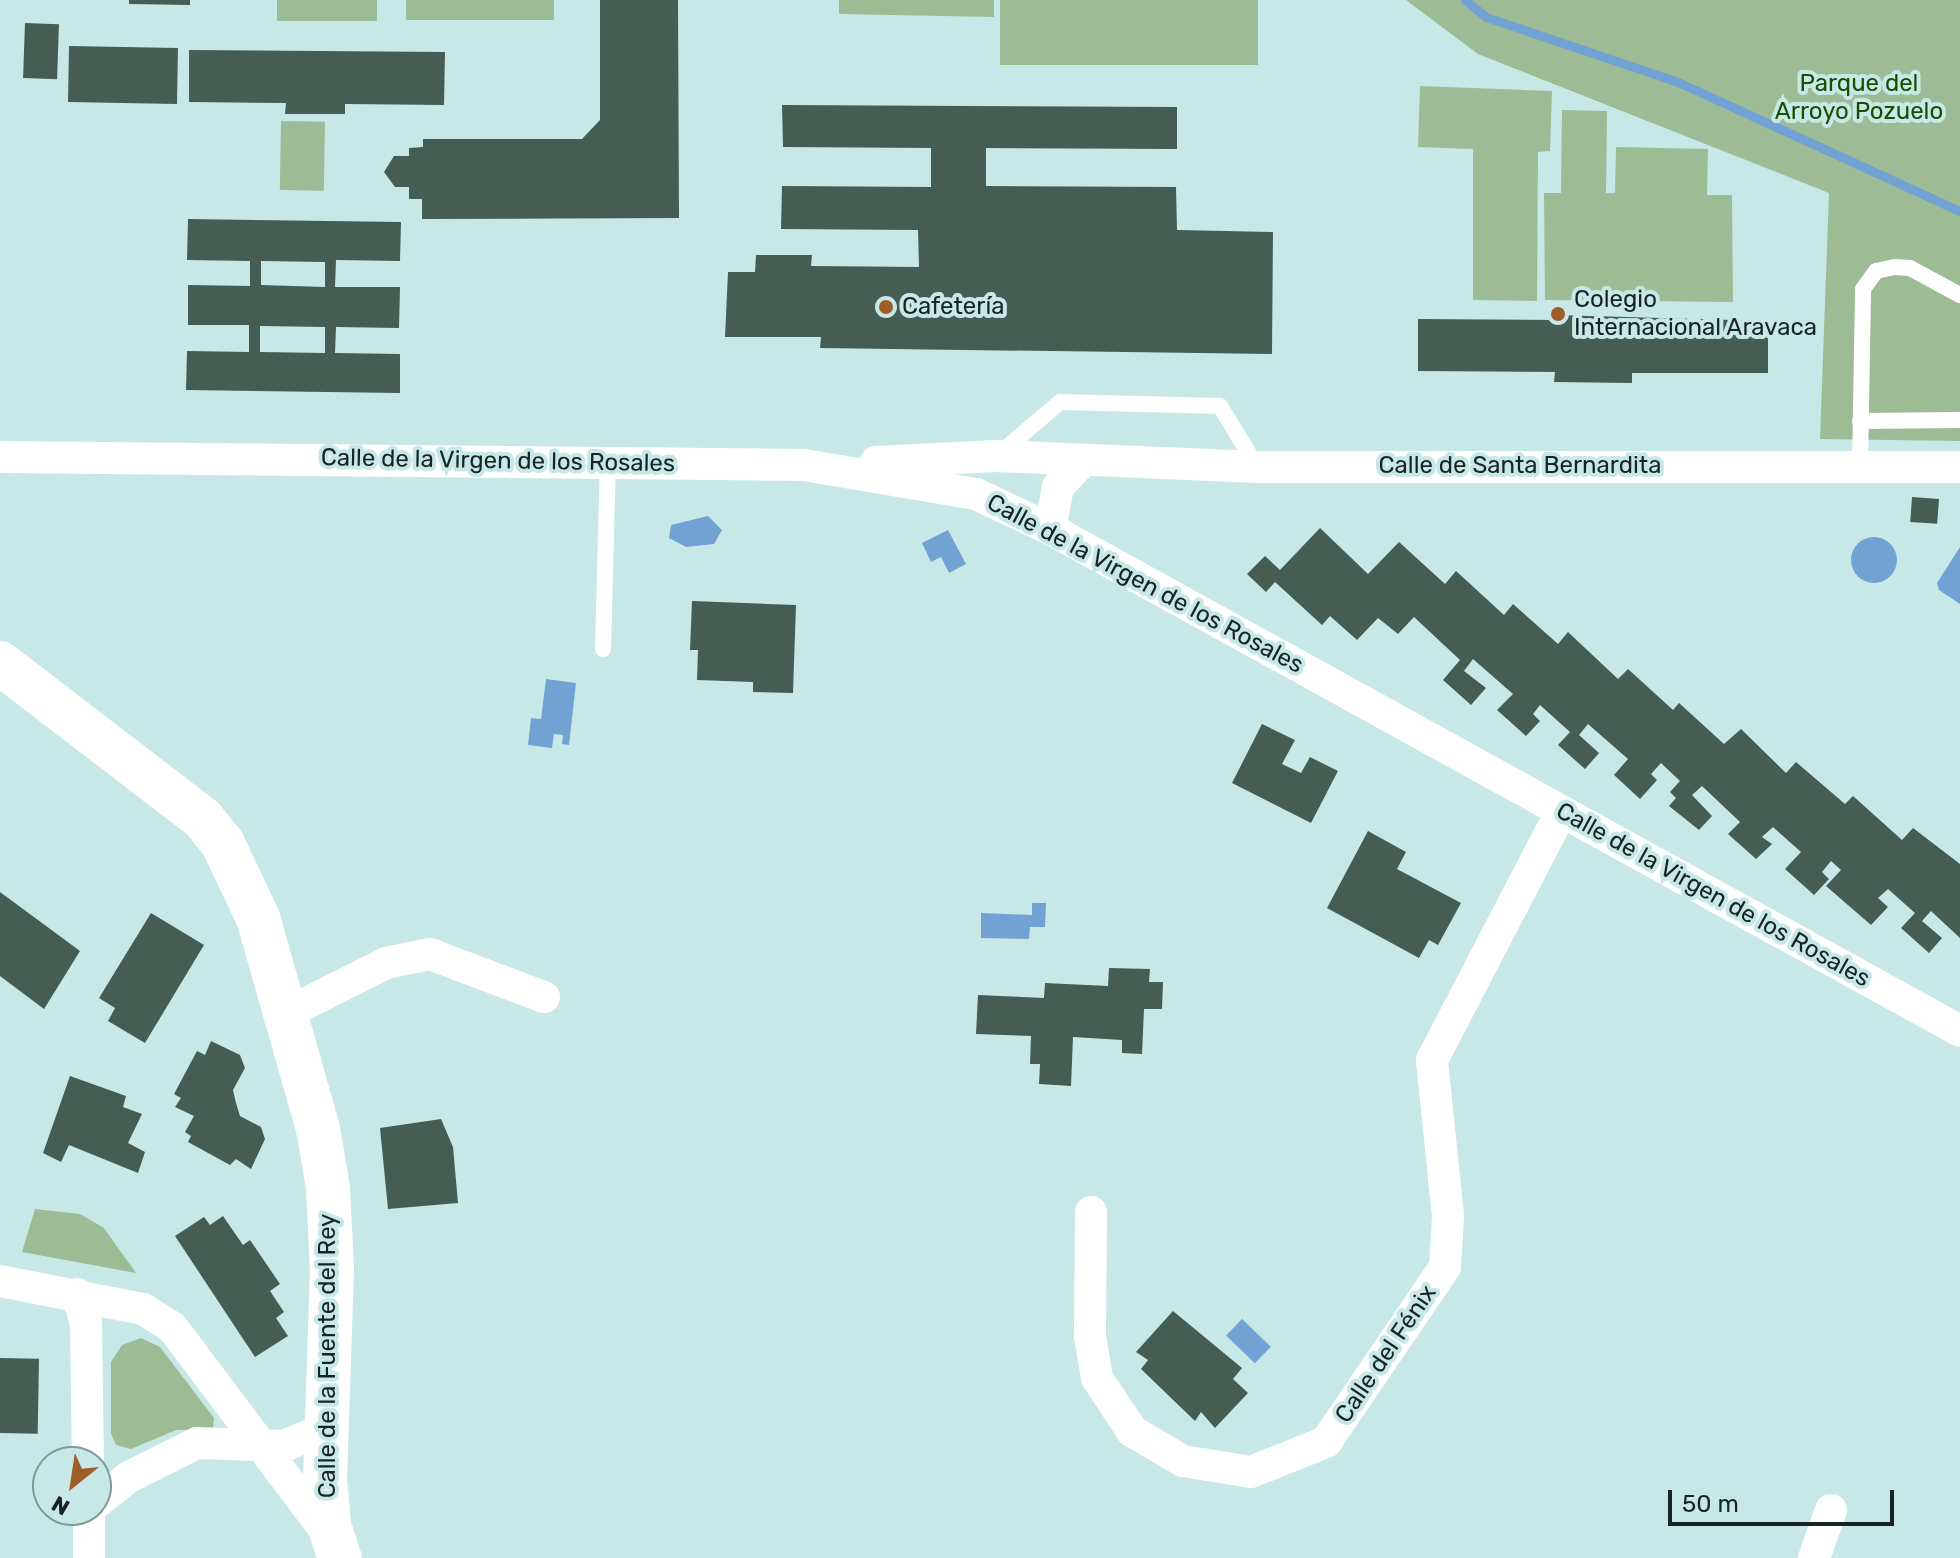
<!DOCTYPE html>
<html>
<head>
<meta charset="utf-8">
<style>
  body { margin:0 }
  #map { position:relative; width:1960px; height:1558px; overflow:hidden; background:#c8e8e7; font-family:Rubik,sans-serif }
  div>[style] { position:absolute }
  .green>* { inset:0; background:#9dbb95; transform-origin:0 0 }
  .water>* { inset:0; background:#72a2d3; transform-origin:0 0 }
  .round { border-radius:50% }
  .stream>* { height:9px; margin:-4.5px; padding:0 4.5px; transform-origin:4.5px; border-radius:4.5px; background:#72a2d3 }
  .building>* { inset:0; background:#455d52; transform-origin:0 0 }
  .lane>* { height:16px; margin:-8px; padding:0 8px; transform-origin:8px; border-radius:8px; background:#fff }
  .street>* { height:32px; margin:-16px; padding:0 16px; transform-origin:16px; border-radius:16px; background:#fff }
  .secondary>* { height:44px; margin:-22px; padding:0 22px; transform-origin:22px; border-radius:22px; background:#fff }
  .dots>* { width:22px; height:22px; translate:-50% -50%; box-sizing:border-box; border:4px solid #c8e8e7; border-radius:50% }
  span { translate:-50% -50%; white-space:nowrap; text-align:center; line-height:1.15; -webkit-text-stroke:8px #c8e8e7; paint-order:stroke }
  .park-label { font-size:24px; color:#184e00 }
  .poi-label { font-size:24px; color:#172423 }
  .left { translate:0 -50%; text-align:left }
  .street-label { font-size:24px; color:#172423 }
  .north { position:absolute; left:32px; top:1446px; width:80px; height:80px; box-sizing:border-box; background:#c8e8e7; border:2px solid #819a99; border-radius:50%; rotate:210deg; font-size:22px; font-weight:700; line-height:32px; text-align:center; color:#172423 }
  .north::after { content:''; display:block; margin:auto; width:28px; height:36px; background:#9f5d2a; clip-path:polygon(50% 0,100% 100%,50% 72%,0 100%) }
  .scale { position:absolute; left:1668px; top:1490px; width:226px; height:36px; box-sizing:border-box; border:4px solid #172423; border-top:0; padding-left:10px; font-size:24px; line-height:28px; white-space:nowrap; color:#172423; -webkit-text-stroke:6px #c8e8e7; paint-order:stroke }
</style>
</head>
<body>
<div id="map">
  <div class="green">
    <div style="left:277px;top:0;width:100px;height:21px"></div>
    <div style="left:406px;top:0;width:148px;height:20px"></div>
    <div style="clip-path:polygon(839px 0,994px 0,994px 17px,839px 14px)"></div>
    <div style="left:1000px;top:0;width:258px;height:65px"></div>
    <div style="clip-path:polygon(1406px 0,1960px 0,1960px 441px,1820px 439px,1829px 193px,1478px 54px)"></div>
    <div style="clip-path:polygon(1420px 86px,1552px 91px,1550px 151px,1538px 152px,1537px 301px,1473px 300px,1473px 149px,1418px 147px)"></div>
    <div style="clip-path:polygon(1562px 110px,1607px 111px,1606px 193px,1615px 193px,1616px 147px,1708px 149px,1707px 195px,1732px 195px,1733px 302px,1545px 300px,1544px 193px,1561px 193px)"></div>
    <div style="left:281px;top:121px;width:44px;height:69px;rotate:1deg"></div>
    <div style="clip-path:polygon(35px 1209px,80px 1214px,104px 1228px,136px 1273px,22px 1252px)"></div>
    <div style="clip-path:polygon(141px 1338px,160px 1347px,214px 1418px,213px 1429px,176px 1430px,131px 1449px,116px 1445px,111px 1433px,111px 1362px,122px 1345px)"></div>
  </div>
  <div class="water">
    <div style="clip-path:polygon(708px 516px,722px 530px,714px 544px,686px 547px,669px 538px,671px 525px)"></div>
    <div style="clip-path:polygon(948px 530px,966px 564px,949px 573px,941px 557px,931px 562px,922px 543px)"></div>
    <div class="round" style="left:1851px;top:537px;width:46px;height:46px"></div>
    <div style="clip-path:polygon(1960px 547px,1960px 604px,1939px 590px,1937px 583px)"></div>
    <div style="clip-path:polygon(546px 679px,576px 683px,569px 745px,562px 744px,563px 735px,554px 734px,552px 748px,528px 745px,531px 718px,541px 719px)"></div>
    <div style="clip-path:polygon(1032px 903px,1046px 903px,1045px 927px,1030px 927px,1029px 939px,981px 938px,981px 913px,1032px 915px)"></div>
    <div style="left:1242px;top:1319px;width:40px;height:23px;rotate:44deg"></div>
  </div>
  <div class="stream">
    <div style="left:1465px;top:0;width:27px;rotate:39deg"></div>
    <div style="left:1486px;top:17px;width:203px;rotate:18.7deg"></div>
    <div style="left:1678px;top:82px;width:310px;rotate:24.6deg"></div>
  </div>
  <div class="building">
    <div style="clip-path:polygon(129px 0,190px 0,190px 5px,129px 4px)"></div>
    <div style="clip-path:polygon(600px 0,678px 0,679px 218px,422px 219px,422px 199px,409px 199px,409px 187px,395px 187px,384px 172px,394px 156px,409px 156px,409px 148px,423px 147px,423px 139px,582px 139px,600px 120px)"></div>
    <div style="left:25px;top:23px;width:34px;height:55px;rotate:2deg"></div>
    <div style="left:69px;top:46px;width:109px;height:56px;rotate:1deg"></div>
    <div style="clip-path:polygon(189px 50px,445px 52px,444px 105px,345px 104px,345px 114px,285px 114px,286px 103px,189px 102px)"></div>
    <div style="clip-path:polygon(782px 105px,1177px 107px,1177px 149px,986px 148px,986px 186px,1176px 187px,1177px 230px,1273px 232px,1272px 354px,820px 348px,821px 337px,725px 337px,728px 272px,755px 272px,756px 255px,812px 255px,811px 266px,919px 267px,918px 230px,781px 229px,782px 186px,931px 187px,931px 148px,783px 147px)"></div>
    <div style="clip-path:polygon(evenodd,188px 219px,401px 222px,400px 261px,336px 260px,335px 287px,400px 287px,399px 328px,336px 327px,335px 353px,400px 354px,400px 393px,186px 390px,187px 351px,249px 352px,249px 325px,188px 325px,188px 285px,250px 286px,250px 261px,187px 260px,188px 219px,261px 261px,325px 262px,325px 287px,261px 285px,261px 261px,188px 219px,260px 326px,325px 327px,325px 353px,260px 352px,260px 326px)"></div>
    <div style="clip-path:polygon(1555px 315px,1768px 321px,1768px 373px,1632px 373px,1632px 383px,1554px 382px,1555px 372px,1418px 371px,1418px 319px,1555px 320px)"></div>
    <div style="left:1912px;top:497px;width:27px;height:25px;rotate:4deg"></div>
    <div style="clip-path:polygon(1320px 528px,1368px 574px,1399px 542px,1445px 584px,1456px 571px,1504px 615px,1513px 604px,1558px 644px,1568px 632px,1618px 679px,1628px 669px,1673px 710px,1679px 703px,1724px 744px,1741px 729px,1786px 773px,1796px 762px,1845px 804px,1853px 796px,1902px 840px,1913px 828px,1960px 864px,1960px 938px,1931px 911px,1922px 921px,1942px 938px,1929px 953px,1901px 928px,1915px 913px,1888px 889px,1878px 898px,1888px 907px,1871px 925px,1826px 886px,1841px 870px,1831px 861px,1822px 872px,1829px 879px,1814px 895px,1785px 869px,1801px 852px,1773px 827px,1762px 837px,1772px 844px,1756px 859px,1728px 834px,1740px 822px,1702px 786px,1692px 795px,1712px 816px,1699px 830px,1669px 806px,1676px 798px,1670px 792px,1680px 781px,1661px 763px,1651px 774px,1657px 780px,1640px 799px,1614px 775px,1628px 759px,1588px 724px,1579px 735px,1599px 753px,1585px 769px,1558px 745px,1570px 732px,1540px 705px,1533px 714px,1540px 721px,1526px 736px,1497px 710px,1513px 694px,1473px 659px,1464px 671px,1486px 688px,1471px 705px,1443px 680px,1460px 660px,1414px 617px,1398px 634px,1378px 618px,1357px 640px,1330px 616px,1322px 625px,1275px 582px,1266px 592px,1247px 574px,1265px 556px,1280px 570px)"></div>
    <div style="clip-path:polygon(692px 601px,796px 605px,793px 693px,753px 692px,753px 682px,697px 680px,698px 650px,690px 650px)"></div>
    <div style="clip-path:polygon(1262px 724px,1295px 740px,1282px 764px,1301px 773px,1310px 757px,1338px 771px,1311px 823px,1232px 783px)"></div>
    <div style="clip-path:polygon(1368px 831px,1406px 852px,1397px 869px,1461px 903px,1438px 945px,1429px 940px,1419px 958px,1327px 908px)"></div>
    <div style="clip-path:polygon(0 892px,80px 951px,44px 1009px,0 976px)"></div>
    <div style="clip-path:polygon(151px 913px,204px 945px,145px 1043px,108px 1021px,115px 1008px,99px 998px)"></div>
    <div style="clip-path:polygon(1109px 968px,1150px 969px,1149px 982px,1163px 982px,1162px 1009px,1144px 1009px,1142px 1054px,1122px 1053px,1122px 1040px,1073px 1037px,1071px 1086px,1039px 1084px,1040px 1064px,1030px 1064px,1031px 1036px,976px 1034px,978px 995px,1044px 998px,1045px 983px,1108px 986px)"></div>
    <div style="clip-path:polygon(211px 1041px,240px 1055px,245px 1068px,233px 1090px,236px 1103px,240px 1116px,261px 1127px,265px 1139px,251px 1169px,236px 1159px,230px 1165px,188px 1142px,191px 1136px,185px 1132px,194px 1116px,175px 1107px,181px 1098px,174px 1094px,197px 1051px,205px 1055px)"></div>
    <div style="clip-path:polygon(70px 1076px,126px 1096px,123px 1107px,142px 1114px,128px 1143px,145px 1152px,138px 1173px,69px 1145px,61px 1162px,43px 1153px)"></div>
    <div style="clip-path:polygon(441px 1119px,453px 1147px,458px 1203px,388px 1209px,380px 1128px)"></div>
    <div style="clip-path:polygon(223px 1216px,243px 1245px,250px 1240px,280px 1284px,270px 1291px,284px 1312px,276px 1318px,288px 1336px,255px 1357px,175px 1236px,204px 1217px,210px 1225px)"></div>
    <div style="clip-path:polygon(1173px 1311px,1242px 1368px,1233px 1379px,1248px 1393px,1215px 1428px,1201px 1412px,1195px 1421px,1141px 1369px,1148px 1360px,1136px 1352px)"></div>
    <div style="left:0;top:1358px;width:39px;height:75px;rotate:1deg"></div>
  </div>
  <div class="lane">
    <div style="left:1860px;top:421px;width:100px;rotate:-0.6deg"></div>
    <div style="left:1000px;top:453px;width:79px;rotate:-40.4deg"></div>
    <div style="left:1060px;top:402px;width:160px;rotate:1.4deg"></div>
    <div style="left:1220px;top:406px;width:71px;rotate:58.8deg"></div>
    <div style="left:1860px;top:466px;width:177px;rotate:-89deg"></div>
    <div style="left:1863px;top:289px;width:22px;rotate:-54deg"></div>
    <div style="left:1876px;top:271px;width:19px;rotate:-12deg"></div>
    <div style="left:1895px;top:267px;width:15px;rotate:4deg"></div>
    <div style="left:1910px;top:268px;width:57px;rotate:28.4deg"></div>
    <div style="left:603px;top:649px;width:187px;rotate:-88.5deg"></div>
  </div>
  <div class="street">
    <div style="left:0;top:457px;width:804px;rotate:0.57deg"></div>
    <div style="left:804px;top:465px;width:174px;rotate:9.6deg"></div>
    <div style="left:976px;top:494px;width:82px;rotate:25.3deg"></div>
    <div style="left:1050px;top:529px;width:1039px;rotate:28.88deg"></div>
    <div style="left:876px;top:462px;width:120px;rotate:-2.9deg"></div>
    <div style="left:996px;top:456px;width:261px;rotate:2.4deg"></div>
    <div style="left:1257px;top:467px;width:703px"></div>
    <div style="left:1050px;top:529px;width:43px;rotate:-79.2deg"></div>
    <div style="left:1058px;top:487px;width:33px;rotate:-47deg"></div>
    <div style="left:287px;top:1013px;width:111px;rotate:-26.8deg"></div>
    <div style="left:386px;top:963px;width:45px;rotate:-11.6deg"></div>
    <div style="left:430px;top:954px;width:122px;rotate:20.7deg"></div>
    <div style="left:1091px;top:1212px;width:124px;rotate:90.5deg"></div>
    <div style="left:1090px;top:1336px;width:43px;rotate:80.5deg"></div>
    <div style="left:1097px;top:1378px;width:64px;rotate:56.6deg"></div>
    <div style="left:1132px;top:1431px;width:59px;rotate:30.5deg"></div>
    <div style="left:1183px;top:1461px;width:69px;rotate:9.2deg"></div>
    <div style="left:1251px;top:1472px;width:81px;rotate:-21.8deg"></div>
    <div style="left:1326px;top:1442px;width:212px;rotate:-55.8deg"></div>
    <div style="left:1445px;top:1267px;width:51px;rotate:-86.6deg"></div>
    <div style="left:1448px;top:1216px;width:157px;rotate:-95.9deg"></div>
    <div style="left:1432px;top:1060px;width:280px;rotate:-62.5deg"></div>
    <div style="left:0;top:1281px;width:146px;rotate:11.1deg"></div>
    <div style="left:143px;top:1309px;width:34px;rotate:32deg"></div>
    <div style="left:172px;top:1327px;width:261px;rotate:53deg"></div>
    <div style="left:77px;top:1294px;width:30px;rotate:73deg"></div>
    <div style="left:86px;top:1323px;width:139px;rotate:89.2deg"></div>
    <div style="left:96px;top:1503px;width:42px;rotate:-38.2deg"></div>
    <div style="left:129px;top:1477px;width:76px;rotate:-26.6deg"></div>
    <div style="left:197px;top:1443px;width:87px;rotate:2deg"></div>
    <div style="left:284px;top:1446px;width:46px;rotate:-23.2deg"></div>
    <div style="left:89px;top:1558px;width:48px;rotate:-90deg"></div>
    <div style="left:1814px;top:1558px;width:51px;rotate:-70.5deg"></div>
  </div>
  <div class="secondary">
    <div style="left:0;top:663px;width:256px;rotate:37.5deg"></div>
    <div style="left:203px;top:819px;width:32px;rotate:51deg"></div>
    <div style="left:223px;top:844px;width:82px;rotate:64.7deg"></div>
    <div style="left:258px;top:918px;width:218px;rotate:74.1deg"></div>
    <div style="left:318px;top:1128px;width:61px;rotate:80.5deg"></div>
    <div style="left:328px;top:1188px;width:81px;rotate:87.2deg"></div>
    <div style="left:332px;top:1269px;width:209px;rotate:91.9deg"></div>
    <div style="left:325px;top:1478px;width:47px;rotate:85.1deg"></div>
    <div style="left:329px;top:1525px;width:35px;rotate:72deg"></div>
  </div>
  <div class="dots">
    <div style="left:886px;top:307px;background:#9f5d2a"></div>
    <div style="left:1558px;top:314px;background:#9f5d2a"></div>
  </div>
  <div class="park-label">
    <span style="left:1859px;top:98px">Parque del<br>Arroyo Pozuelo</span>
  </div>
  <div class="poi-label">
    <span class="left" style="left:1574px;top:314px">Colegio<br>Internacional Aravaca</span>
    <span class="left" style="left:902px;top:307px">Cafetería</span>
  </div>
  <div class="street-label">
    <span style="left:498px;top:461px;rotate:1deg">Calle de la Virgen de los Rosales</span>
    <span style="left:1520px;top:466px">Calle de Santa Bernardita</span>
    <span style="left:1145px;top:584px;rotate:28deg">Calle de la Virgen de los Rosales</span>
    <span style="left:1713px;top:895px;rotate:29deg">Calle de la Virgen de los Rosales</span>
    <span style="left:1386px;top:1354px;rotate:-56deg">Calle del Fénix</span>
    <span style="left:328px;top:1356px;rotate:-90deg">Calle de la Fuente del Rey</span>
  </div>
  <div class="north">N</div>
  <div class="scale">50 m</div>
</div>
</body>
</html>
